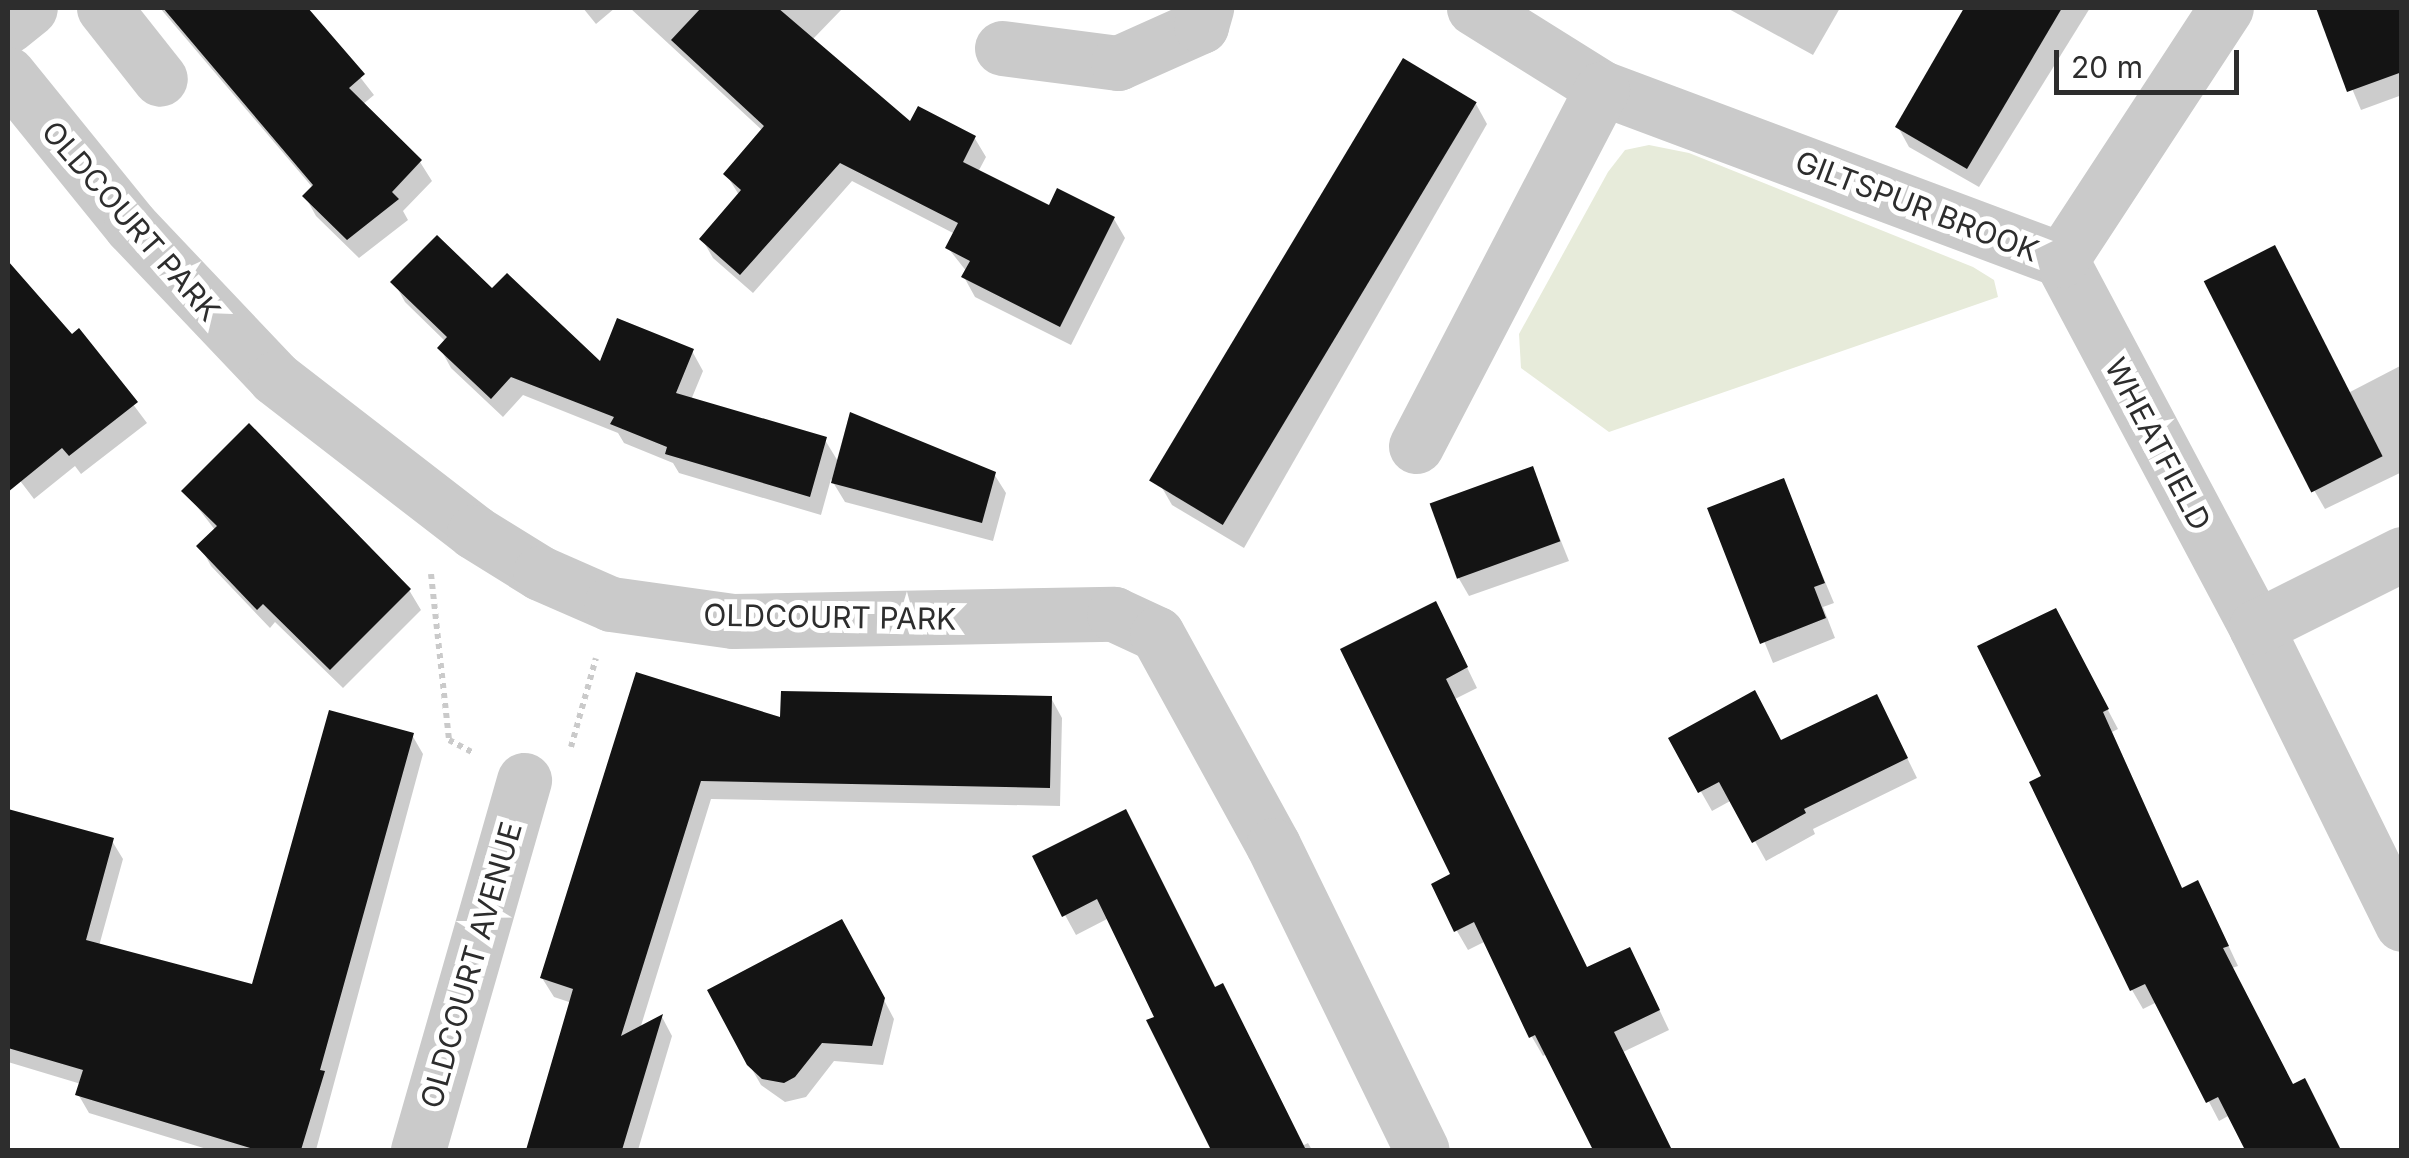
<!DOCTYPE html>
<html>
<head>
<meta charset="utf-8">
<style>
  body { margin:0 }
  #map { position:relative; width:2409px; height:1158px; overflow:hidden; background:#fff; font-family:Inter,sans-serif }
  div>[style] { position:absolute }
  .green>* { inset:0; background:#e7ebda }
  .shadow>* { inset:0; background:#0003 }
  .building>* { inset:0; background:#141414; transform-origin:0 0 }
  .path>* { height:6px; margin-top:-3px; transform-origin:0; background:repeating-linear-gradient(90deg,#cacaca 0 5px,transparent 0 10px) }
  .minor>* { height:55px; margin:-27.5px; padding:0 27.5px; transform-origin:27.5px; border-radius:27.5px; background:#cacaca }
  span { translate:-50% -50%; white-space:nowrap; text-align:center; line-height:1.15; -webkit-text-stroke:10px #fff; paint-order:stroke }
  .street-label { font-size:30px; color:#2d2d2d }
  .frame { position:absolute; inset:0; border:10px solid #2d2d2d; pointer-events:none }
  .scale { position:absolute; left:2054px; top:50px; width:185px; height:45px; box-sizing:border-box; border:5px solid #2d2d2d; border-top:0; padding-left:12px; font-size:30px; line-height:35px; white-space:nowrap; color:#2d2d2d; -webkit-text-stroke:8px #fff; paint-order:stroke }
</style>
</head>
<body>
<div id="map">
  <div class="green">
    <div style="clip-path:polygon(1649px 145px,1689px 153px,1973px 267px,1994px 280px,1998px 297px,1609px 432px,1521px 368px,1519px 334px,1608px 172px,1625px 150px)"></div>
  </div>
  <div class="shadow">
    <div style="clip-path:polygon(160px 8px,306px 8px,374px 95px,362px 105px,420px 162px,432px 181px,403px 211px,408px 220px,359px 258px,316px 216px,305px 196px,313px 188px)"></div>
    <div style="clip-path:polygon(583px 8px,615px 8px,596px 24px)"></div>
    <div style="clip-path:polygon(630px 8px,843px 8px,812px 40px,911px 125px,974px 137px,986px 157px,978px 172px,1050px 208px,1114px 219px,1125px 238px,1071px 345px,975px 297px,964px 277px,967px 272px,948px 248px,955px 234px,852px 181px,753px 293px,713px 258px,702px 239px,739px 195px,726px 174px,763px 131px)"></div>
    <div style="clip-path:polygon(1727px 8px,1840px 8px,1813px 55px)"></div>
    <div style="clip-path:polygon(1970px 8px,2090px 8px,1979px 187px,1909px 147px,1898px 127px)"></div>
    <div style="clip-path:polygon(2347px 8px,2402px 8px,2402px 95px,2361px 110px,2322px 17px)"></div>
    <div style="clip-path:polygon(1476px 104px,1487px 124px,1244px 548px,1172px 505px,1161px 486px)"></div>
    <div style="clip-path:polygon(8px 264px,72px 337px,79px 332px,147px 423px,81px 474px,75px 466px,34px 499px,8px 465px)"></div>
    <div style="clip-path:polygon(394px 282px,492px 292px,601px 365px,692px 351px,703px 371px,691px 400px,825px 440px,839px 463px,994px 474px,1006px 493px,993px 541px,845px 502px,831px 479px,821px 515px,679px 473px,673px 463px,624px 443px,618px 433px,523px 395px,503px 417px,451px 368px,440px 348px,446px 342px,405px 302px)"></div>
    <div style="clip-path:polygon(2402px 365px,2402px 472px,2325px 509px,2314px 490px,2350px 392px)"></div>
    <div style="clip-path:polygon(1532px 469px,1569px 561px,1469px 596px,1458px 577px)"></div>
    <div style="clip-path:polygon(1783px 481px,1834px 603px,1823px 607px,1835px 638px,1773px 663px,1710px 509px)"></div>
    <div style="clip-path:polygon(185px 491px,409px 590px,421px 610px,343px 688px,275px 622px,270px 628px,211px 566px,200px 546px,215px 530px)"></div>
    <div style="clip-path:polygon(1446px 624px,1477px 688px,1455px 699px,1587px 970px,1640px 969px,1669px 1030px,1623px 1052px,1671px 1150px,1596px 1150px,1548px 1053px,1543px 1056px,1532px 1037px,1486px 941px,1468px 950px,1457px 931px,1453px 876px,1343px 650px)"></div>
    <div style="clip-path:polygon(2066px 631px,2118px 729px,2112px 732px,2183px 890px,2208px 902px,2238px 966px,2232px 968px,2293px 1087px,2315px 1101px,2340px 1150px,2248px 1150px,2230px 1115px,2219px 1121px,2157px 1002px,2143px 1009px,2132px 990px,2045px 777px)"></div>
    <div style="clip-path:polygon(637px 675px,783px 721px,1051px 698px,1062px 718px,1060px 806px,711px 799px,640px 1029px,662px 1017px,672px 1036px,638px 1150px,528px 1150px,572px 1003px,554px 997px,542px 978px)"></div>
    <div style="clip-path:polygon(1887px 717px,1917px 778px,1813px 829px,1815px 834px,1766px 861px,1732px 800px,1712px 811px,1671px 739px,1781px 743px)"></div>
    <div style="clip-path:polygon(412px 735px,423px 754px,316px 1150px,210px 1150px,89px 1113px,78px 1094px,81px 1084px,8px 1062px,8px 755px,9px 812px,112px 841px,123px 859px,99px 946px,254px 987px)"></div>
    <div style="clip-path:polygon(1125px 812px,1216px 990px,1302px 1146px,1308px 1143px,1312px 1150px,1215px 1150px,1109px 918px,1076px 935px,1065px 915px)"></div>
    <div style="clip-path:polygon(853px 941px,894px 1019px,883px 1065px,834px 1061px,806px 1097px,785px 1102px,761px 1085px,749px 1064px)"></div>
  </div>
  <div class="building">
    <div style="clip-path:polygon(163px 8px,308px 8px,365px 74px,349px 88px,422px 160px,392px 192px,399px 199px,347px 240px,302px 196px,313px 185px)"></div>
    <div style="clip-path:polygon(701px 8px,778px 8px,910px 121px,918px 106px,976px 136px,963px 162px,1049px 205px,1057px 188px,1115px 217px,1060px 327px,961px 277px,970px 261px,945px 248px,958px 223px,840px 163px,740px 275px,699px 239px,741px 190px,723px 174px,764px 126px,671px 40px)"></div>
    <div style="clip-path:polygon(1964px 8px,2062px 8px,1967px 169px,1895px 127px)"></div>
    <div style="clip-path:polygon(2316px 8px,2402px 8px,2402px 72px,2347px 92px)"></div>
    <div style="left:1403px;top:58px;width:86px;height:493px;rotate:31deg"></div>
    <div style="clip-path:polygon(437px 235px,492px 288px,507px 273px,600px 361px,617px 318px,694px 349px,676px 393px,827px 437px,810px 497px,665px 454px,667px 447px,610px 424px,614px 417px,511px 377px,491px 399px,437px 348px,447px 337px,390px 282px)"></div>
    <div style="left:2275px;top:245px;width:237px;height:80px;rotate:63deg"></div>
    <div style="clip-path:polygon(8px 261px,72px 334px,79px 328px,138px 402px,69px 456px,62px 448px,8px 492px)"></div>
    <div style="clip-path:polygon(850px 412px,996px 472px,982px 523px,831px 483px)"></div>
    <div style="clip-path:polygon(249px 423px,411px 589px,330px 670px,263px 604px,257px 610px,196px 546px,217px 526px,181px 491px)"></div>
    <div style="left:1533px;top:466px;width:80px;height:110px;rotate:70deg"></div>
    <div style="clip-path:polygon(1784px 478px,1825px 583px,1814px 587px,1826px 618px,1760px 644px,1707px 508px)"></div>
    <div style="clip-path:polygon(1436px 601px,1468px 667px,1446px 679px,1587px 967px,1630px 947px,1660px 1010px,1614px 1032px,1672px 1150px,1593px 1150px,1535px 1035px,1529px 1038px,1474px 922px,1454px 932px,1431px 884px,1450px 874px,1340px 649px)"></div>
    <div style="clip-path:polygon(2056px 608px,2109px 709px,2103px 712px,2182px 888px,2198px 880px,2229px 946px,2223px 948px,2293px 1084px,2305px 1078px,2341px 1150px,2245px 1150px,2218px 1097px,2206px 1103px,2145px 984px,2130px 991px,2029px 782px,2041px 776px,1977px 646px)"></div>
    <div style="clip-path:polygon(636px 672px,780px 717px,781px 691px,1052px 696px,1050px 788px,701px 781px,621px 1036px,663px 1014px,622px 1150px,526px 1150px,573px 989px,540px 978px)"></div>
    <div style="clip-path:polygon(1755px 690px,1781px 740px,1877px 694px,1908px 758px,1804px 809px,1806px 813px,1752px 843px,1719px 782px,1698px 793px,1668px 738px)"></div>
    <div style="clip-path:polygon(329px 710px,414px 733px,320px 1070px,325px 1071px,301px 1150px,257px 1150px,75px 1095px,83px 1070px,8px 1048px,8px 809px,114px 838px,86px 940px,252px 984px)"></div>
    <div style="clip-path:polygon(1126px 809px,1215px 987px,1223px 983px,1306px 1150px,1211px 1150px,1146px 1020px,1154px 1017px,1097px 899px,1062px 917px,1032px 856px)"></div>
    <div style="clip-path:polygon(842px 919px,885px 998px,872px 1046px,822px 1043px,795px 1077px,784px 1083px,762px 1079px,747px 1065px,707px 990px)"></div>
  </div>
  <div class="path">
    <div style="left:431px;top:574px;width:167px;rotate:83.8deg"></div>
    <div style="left:449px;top:740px;width:26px;rotate:28deg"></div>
    <div style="left:571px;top:747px;width:92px;rotate:-74.3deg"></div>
  </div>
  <div class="minor">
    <div style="left:104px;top:8px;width:90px;rotate:51.7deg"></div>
    <div style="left:1474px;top:8px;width:151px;rotate:32deg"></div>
    <div style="left:1602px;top:88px;width:490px;rotate:20.5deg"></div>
    <div style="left:8px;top:26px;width:28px;rotate:-39deg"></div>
    <div style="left:1002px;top:48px;width:117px;rotate:7.4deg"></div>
    <div style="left:1118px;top:63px;width:91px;rotate:-24deg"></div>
    <div style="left:1201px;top:26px;width:19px;rotate:-74deg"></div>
    <div style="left:8px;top:74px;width:196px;rotate:51deg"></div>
    <div style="left:131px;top:226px;width:209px;rotate:46.5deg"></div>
    <div style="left:275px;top:378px;width:252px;rotate:37.7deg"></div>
    <div style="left:474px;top:532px;width:78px;rotate:31.8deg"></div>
    <div style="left:540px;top:573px;width:77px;rotate:23.6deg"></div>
    <div style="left:611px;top:604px;width:123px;rotate:7.9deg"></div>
    <div style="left:733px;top:621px;width:381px;rotate:-1.1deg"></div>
    <div style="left:1114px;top:614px;width:47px;rotate:24.9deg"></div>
    <div style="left:1157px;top:634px;width:241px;rotate:61.2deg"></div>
    <div style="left:1273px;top:845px;width:339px;rotate:64deg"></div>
    <div style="left:2061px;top:260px;width:416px;rotate:62deg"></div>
    <div style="left:2256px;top:627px;width:331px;rotate:63.8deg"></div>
    <div style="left:2061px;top:260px;width:301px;rotate:-56.8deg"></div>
    <div style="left:1416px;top:446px;width:403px;rotate:-62.5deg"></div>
    <div style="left:2256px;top:627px;width:163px;rotate:-26.6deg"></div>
    <div style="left:418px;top:1150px;width:385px;rotate:-74deg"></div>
  </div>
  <div class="street-label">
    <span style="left:1917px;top:206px;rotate:21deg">GILTSPUR BROOK</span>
    <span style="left:131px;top:221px;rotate:49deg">OLDCOURT PARK</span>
    <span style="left:2158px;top:444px;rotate:62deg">WHEATFIELD</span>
    <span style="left:830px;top:617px;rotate:1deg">OLDCOURT PARK</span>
    <span style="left:471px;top:965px;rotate:-74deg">OLDCOURT AVENUE</span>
  </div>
  <div class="frame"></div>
  <div class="scale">20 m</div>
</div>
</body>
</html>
